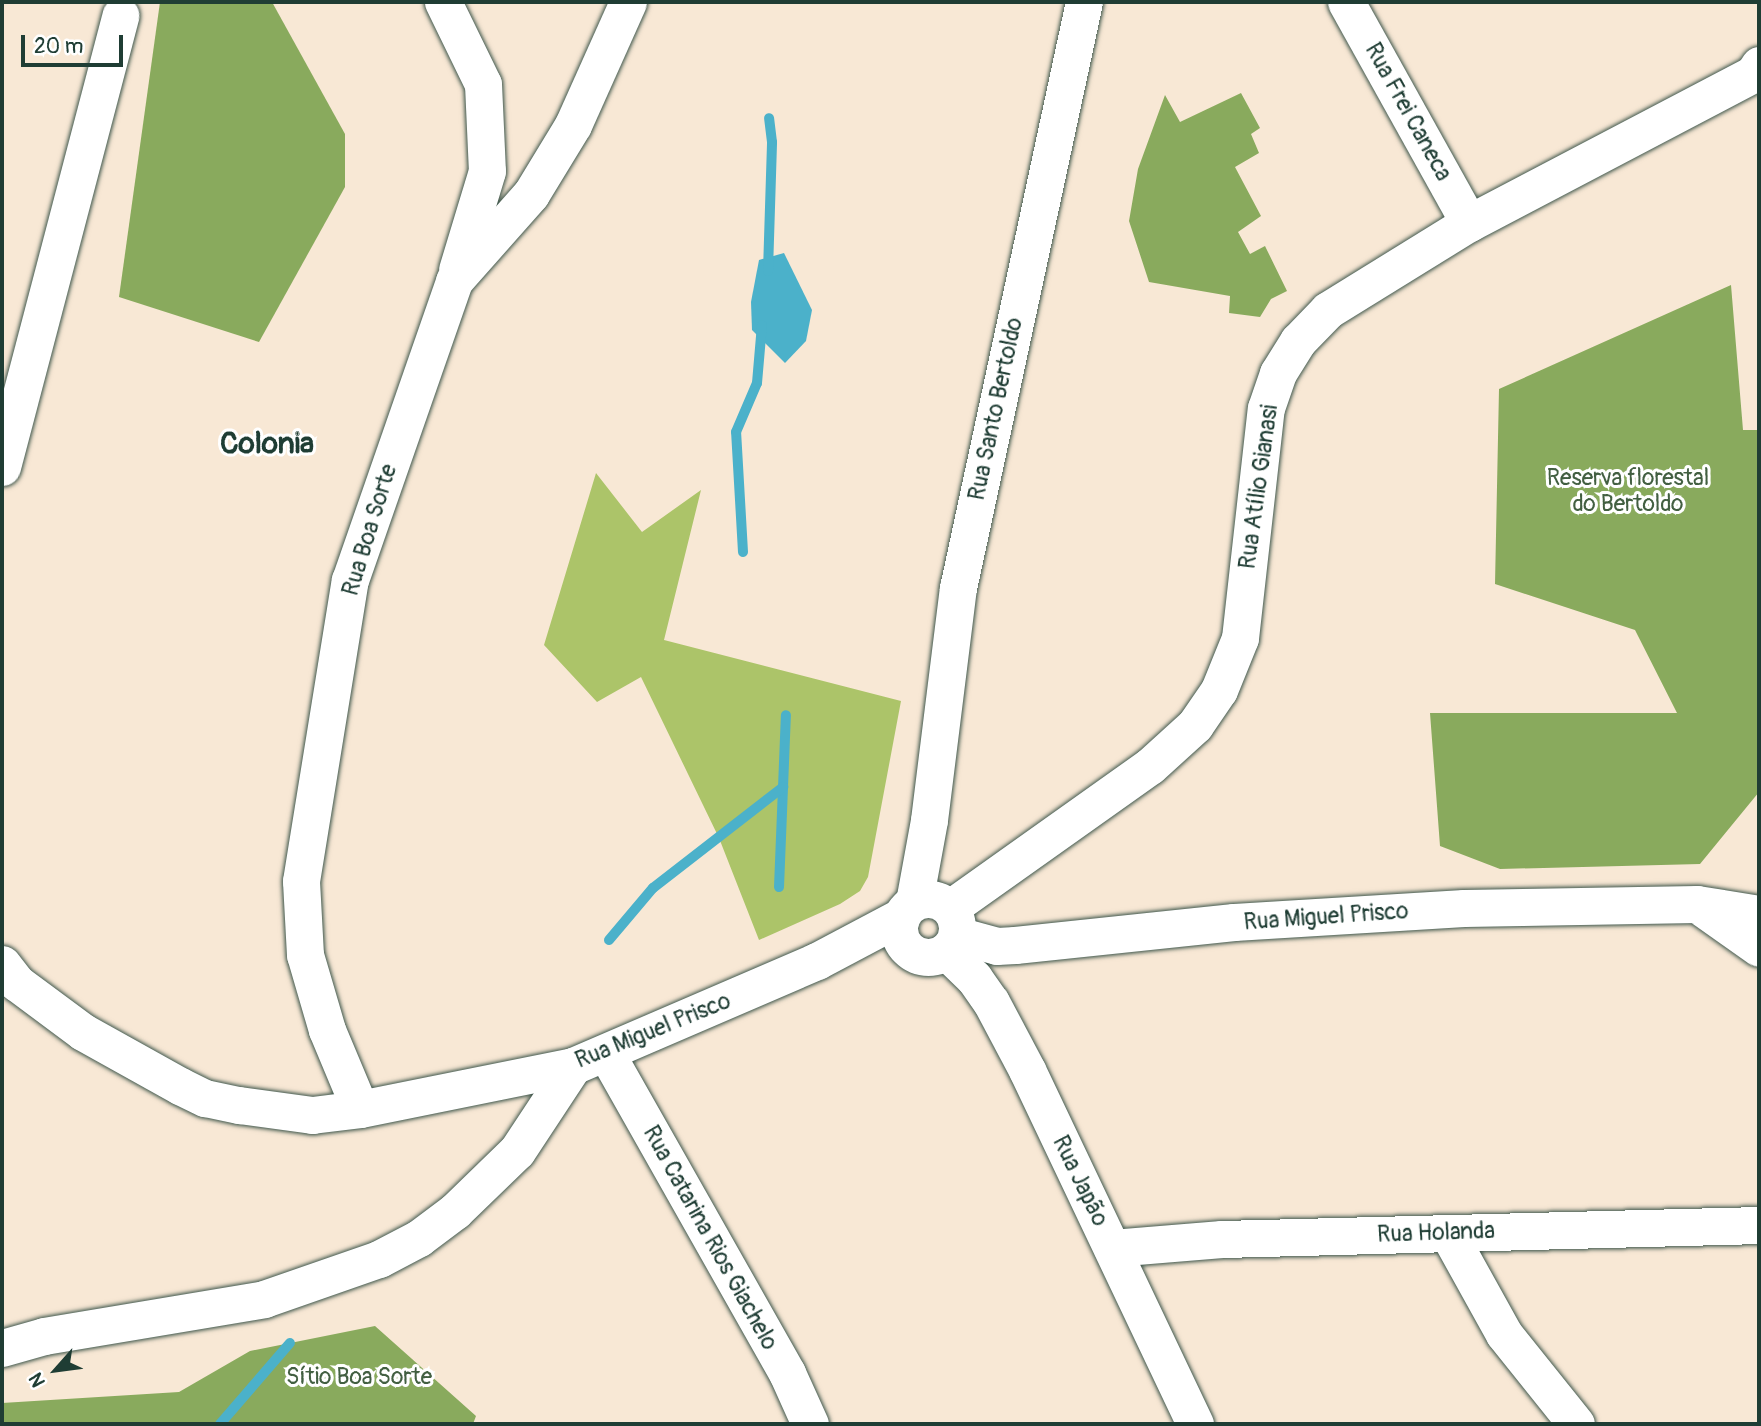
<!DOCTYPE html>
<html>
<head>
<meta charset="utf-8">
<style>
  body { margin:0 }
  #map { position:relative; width:1761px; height:1426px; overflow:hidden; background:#f8e8d5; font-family:Pangolin,sans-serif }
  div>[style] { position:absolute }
  .green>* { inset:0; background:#acc469 }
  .forest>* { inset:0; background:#89aa5d }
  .water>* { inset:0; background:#4bb1ca }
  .stream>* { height:10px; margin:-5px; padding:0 5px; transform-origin:5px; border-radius:5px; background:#4bb1ca }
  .roads { filter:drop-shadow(0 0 2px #40574c) drop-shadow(0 0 2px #40574c) }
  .minor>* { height:37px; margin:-18.5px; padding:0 18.5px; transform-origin:18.5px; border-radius:18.5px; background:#fff }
  .minor>.ring { margin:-18.5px; padding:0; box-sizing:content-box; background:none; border:37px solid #fff; border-radius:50% }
  span { translate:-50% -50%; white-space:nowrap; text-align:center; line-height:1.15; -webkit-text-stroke:6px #fff; paint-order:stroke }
  .street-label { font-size:23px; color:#1f3d34 }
  .park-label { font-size:23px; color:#425f41 }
  .district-label { font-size:30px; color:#1f3d34; font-weight:700 }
  .frame { position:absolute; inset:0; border:4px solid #1f3d34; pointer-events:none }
  .north { position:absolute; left:21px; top:1335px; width:70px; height:70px; -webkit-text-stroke:5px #fff; paint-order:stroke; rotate:242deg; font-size:19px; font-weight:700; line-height:28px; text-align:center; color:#1f3d34 }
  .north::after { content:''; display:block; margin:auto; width:24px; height:32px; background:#1f3d34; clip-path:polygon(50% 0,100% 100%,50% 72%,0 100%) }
  .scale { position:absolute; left:21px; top:35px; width:102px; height:32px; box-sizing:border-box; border:4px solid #1f3d34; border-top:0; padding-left:9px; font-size:21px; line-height:24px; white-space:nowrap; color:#1f3d34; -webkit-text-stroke:5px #fff; paint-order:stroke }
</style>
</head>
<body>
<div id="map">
  <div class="green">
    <div style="clip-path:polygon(596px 473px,642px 532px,701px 490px,664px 640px,901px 701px,868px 877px,860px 891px,840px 904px,759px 940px,719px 838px,641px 677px,597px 702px,544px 645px)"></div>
  </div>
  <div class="forest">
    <div style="clip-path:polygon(160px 2px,272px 2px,345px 134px,345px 187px,259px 342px,119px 297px)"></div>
    <div style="clip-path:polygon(1241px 93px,1260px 128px,1251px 134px,1259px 153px,1235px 167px,1261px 216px,1238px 232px,1250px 254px,1265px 246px,1287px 291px,1271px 299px,1260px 317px,1229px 313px,1230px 296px,1149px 282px,1129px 221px,1138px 169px,1165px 95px,1180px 122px)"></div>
    <div style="clip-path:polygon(1731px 285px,1743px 430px,1759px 430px,1759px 792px,1700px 864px,1500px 869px,1440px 846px,1430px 713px,1677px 713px,1635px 630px,1495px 584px,1499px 389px)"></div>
    <div style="clip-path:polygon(375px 1326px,476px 1416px,473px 1424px,2px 1424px,2px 1403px,179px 1392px,250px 1351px)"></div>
  </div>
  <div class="water">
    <div style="clip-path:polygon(784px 253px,812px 310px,806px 341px,785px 363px,752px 330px,751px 302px,759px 260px)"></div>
  </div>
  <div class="stream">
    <div style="left:768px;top:271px;width:129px;rotate:-88.2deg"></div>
    <div style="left:772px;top:142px;width:24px;rotate:-97deg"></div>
    <div style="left:743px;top:552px;width:120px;rotate:-93.3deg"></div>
    <div style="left:736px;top:432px;width:53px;rotate:-66.8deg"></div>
    <div style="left:757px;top:383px;width:58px;rotate:-85.1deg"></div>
    <div style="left:779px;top:887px;width:172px;rotate:-87.7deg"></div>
    <div style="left:609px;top:940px;width:68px;rotate:-49.8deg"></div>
    <div style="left:653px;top:888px;width:165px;rotate:-37.8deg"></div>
    <div style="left:220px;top:1424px;width:107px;rotate:-49.2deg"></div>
  </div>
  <div class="roads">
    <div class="minor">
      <div style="left:443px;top:2px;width:91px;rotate:64deg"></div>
      <div style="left:483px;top:84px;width:87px;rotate:87.4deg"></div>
      <div style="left:487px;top:171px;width:103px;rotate:106.9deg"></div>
      <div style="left:1346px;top:2px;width:253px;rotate:60.9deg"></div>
      <div style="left:2px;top:467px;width:467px;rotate:-75.3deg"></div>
      <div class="ring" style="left:899px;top:899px;width:21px;height:21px"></div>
      <div style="left:914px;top:902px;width:83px;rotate:-79.6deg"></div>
      <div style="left:929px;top:820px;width:234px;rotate:-82.9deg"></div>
      <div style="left:958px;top:588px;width:599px;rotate:-77.87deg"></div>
      <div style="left:950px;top:908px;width:245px;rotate:-35.4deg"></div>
      <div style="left:1150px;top:766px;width:61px;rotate:-42.3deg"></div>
      <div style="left:1195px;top:725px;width:42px;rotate:-55.6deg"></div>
      <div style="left:1219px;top:690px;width:56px;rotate:-68deg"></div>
      <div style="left:1240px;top:638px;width:231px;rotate:-83.6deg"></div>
      <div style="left:1266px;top:408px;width:37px;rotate:-71deg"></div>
      <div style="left:1278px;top:373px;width:38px;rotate:-58deg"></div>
      <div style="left:1298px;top:341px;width:43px;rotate:-45.9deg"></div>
      <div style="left:1328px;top:310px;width:166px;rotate:-31.7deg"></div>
      <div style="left:1469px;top:223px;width:321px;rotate:-27.7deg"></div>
      <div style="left:1753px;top:74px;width:11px;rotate:-56deg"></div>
      <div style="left:1704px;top:909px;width:67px;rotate:35.3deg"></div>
      <div style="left:957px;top:935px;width:41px;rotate:15.4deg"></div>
      <div style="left:997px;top:946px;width:18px;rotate:-3deg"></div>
      <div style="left:1015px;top:945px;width:220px;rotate:-6deg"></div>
      <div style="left:1234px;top:922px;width:230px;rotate:-3.5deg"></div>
      <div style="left:1464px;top:908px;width:233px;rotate:-1deg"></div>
      <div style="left:1697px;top:904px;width:63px;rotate:9.2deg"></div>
      <div style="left:946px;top:951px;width:39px;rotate:44deg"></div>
      <div style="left:974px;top:978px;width:29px;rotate:55deg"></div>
      <div style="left:991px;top:1002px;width:77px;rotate:62.1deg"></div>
      <div style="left:1027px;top:1070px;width:392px;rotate:64.6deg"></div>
      <div style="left:2px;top:964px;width:24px;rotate:52deg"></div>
      <div style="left:17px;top:983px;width:82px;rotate:36.6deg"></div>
      <div style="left:83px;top:1032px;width:111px;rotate:29.1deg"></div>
      <div style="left:180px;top:1086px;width:28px;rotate:26deg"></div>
      <div style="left:205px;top:1098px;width:35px;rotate:12deg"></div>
      <div style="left:239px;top:1105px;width:74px;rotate:7.8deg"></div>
      <div style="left:312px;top:1115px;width:48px;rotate:-7.1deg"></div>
      <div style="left:360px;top:1109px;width:217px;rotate:-11.4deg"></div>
      <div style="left:573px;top:1066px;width:266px;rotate:-23.3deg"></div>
      <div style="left:817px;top:961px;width:96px;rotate:-27.9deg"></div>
      <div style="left:606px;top:1053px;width:368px;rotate:60.5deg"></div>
      <div style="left:787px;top:1373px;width:56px;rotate:65.7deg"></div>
      <div style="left:360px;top:1109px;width:86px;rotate:-112.7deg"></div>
      <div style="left:327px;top:1030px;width:78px;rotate:-106.3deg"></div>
      <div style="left:305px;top:955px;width:74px;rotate:-93.1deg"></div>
      <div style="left:301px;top:881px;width:305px;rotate:-80.8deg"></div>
      <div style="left:350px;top:580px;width:317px;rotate:-70.8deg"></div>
      <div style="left:454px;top:281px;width:116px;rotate:-48.5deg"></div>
      <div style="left:531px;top:194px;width:81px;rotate:-58.7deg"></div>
      <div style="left:573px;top:125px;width:135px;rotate:-65.9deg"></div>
      <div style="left:1448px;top:1233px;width:115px;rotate:61deg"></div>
      <div style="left:1504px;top:1334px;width:115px;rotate:51.3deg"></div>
      <div style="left:1112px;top:1248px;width:110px;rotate:-4.7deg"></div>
      <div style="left:1222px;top:1239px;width:537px;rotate:-1.49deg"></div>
      <div style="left:2px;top:1348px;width:44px;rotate:-15.9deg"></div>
      <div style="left:44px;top:1336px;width:223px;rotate:-9.5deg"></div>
      <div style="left:264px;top:1299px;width:122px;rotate:-19.2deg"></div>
      <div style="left:379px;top:1259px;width:45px;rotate:-27.7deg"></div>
      <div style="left:419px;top:1238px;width:45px;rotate:-36.9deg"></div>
      <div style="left:455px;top:1211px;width:86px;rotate:-44.1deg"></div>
      <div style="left:517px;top:1151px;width:102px;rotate:-56.6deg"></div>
    </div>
  </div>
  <div class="street-label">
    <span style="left:1408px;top:112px;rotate:61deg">Rua Frei Caneca</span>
    <span style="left:996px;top:409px;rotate:-78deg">Rua Santo Bertoldo</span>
    <span style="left:1259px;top:487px;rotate:-82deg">Rua Atílio Gianasi</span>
    <span style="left:370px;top:530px;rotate:-73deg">Rua Boa Sorte</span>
    <span style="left:1326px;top:917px;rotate:-4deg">Rua Miguel Prisco</span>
    <span style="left:653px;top:1031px;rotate:-22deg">Rua Miguel Prisco</span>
    <span style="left:1080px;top:1181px;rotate:64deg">Rua Japão</span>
    <span style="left:1436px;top:1233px;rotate:-2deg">Rua Holanda</span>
    <span style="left:710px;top:1238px;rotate:61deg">Rua Catarina Rios Giachelo</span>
  </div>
  <div class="park-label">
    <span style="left:1628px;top:491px">Reserva florestal<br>do Bertoldo</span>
    <span style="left:359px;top:1377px">Sítio Boa Sorte</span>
  </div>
  <div class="district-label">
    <span style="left:267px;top:444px">Colonia</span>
  </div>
  <div class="frame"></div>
  <div class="north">N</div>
  <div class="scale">20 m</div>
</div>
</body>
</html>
